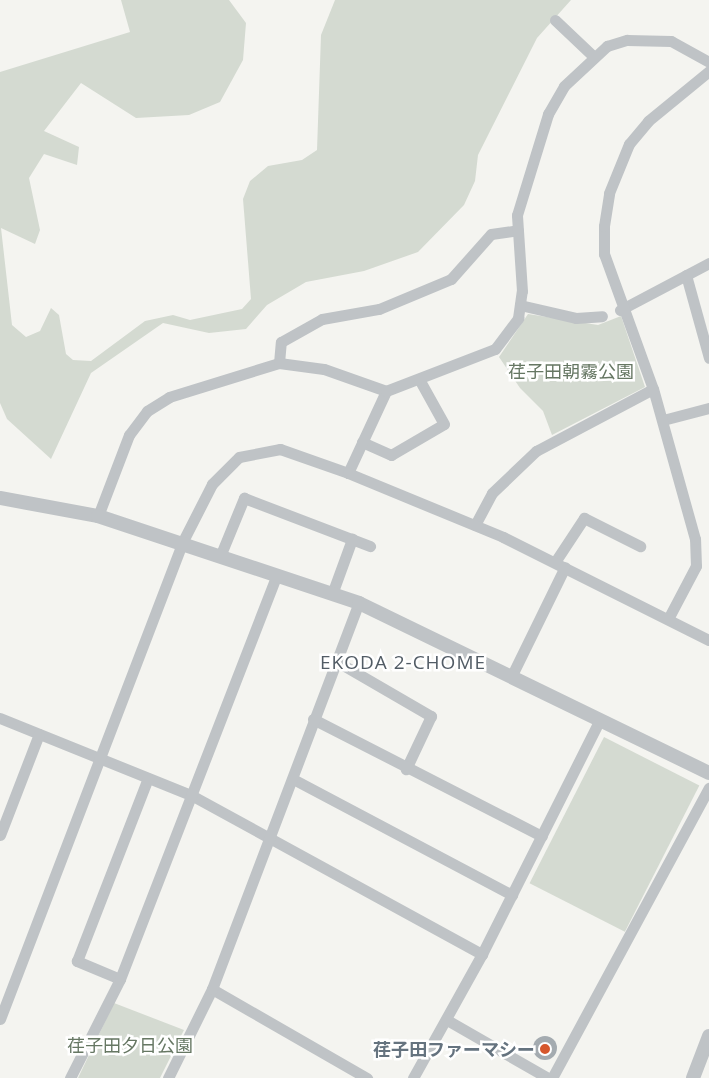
<!DOCTYPE html>
<html>
<head>
<meta charset="utf-8">
<style>
  body { margin:0 }
  #map { position:relative; width:709px; height:1078px; overflow:hidden; background:#f4f4f0; font-family:"Open Sans","Noto Sans JP",sans-serif }
  div>[style] { position:absolute }
  .green>* { inset:0; background:#d4dad1; transform-origin:0 0 }
  .building>* { inset:0; background:#a4abb0 }
  .round { border-radius:50% }
  .minor>* { height:11px; margin:-5.5px; padding:0 5.5px; transform-origin:5.5px; border-radius:5.5px; background:#bfc3c6 }
  .tertiary>* { height:14px; margin:-7px; padding:0 7px; transform-origin:7px; border-radius:7px; background:#bfc3c6 }
  .dots>* { width:14px; height:14px; translate:-50% -50%; box-sizing:border-box; border:2px solid #fff; border-radius:50% }
  span { translate:-50% -50%; white-space:nowrap; text-align:center; line-height:1.15; -webkit-text-stroke:5px #fff; paint-order:stroke }
  .park-label { font-size:18px; color:#667763 }
  .poi-label { font-size:18px; color:#65737f; font-weight:700 }
  .right { translate:-100% -50%; text-align:right }
  .neighbourhood-label { font-size:19px; color:#525c65; letter-spacing:1px }
</style>
</head>
<body>
<div id="map">
  <div class="green">
    <div style="clip-path:polygon(121px 0,229px 0,246px 23px,243px 60px,220px 102px,189px 115px,136px 118px,81px 83px,44px 131px,79px 147px,77px 165px,44px 154px,29px 178px,40px 230px,35px 244px,1px 228px,12px 325px,26px 337px,40px 331px,51px 308px,59px 315px,66px 354px,73px 360px,91px 361px,145px 321px,173px 315px,190px 320px,242px 309px,251px 299px,243px 199px,250px 181px,268px 166px,302px 160px,317px 150px,321px 35px,335px 0,571px 0,537px 38px,478px 155px,475px 181px,464px 205px,418px 252px,364px 271px,306px 282px,267px 305px,246px 329px,209px 333px,163px 323px,91px 373px,51px 459px,7px 419px,0 403px,0 72px,130px 32px)"></div>
    <div style="clip-path:polygon(528px 314px,598px 325px,621px 316px,645px 387px,552px 435px,543px 411px,520px 388px,499px 357px)"></div>
    <div style="left:604px;top:737px;width:107px;height:164px;rotate:27deg"></div>
    <div style="clip-path:polygon(114px 1003px,184px 1030px,160px 1078px,78px 1078px)"></div>
  </div>
  <div class="building">
    <div class="round" style="left:533px;top:1036px;width:24px;height:24px"></div>
  </div>
  <div class="minor">
    <div style="left:555px;top:20px;width:52px;rotate:43.5deg"></div>
    <div style="left:686px;top:275px;width:86px;rotate:74.5deg"></div>
    <div style="left:520px;top:305px;width:57px;rotate:13.1deg"></div>
    <div style="left:576px;top:318px;width:26px;rotate:-4deg"></div>
    <div style="left:620px;top:310px;width:101px;rotate:-27.8deg"></div>
    <div style="left:279px;top:363px;width:21px;rotate:-85deg"></div>
    <div style="left:281px;top:342px;width:47px;rotate:-29.3deg"></div>
    <div style="left:322px;top:319px;width:58px;rotate:-10deg"></div>
    <div style="left:379px;top:309px;width:78px;rotate:-22.6deg"></div>
    <div style="left:451px;top:279px;width:60px;rotate:-48.4deg"></div>
    <div style="left:491px;top:234px;width:27px;rotate:-8deg"></div>
    <div style="left:663px;top:420px;width:48px;rotate:-14.6deg"></div>
    <div style="left:362px;top:442px;width:32px;rotate:24deg"></div>
    <div style="left:391px;top:455px;width:61px;rotate:-30.3deg"></div>
    <div style="left:444px;top:424px;width:51px;rotate:-119.1deg"></div>
    <div style="left:348px;top:473px;width:90px;rotate:-65.1deg"></div>
    <div style="left:98px;top:516px;width:87px;rotate:-69.1deg"></div>
    <div style="left:129px;top:435px;width:30px;rotate:-53deg"></div>
    <div style="left:147px;top:411px;width:26px;rotate:-32deg"></div>
    <div style="left:169px;top:397px;width:115px;rotate:-17.2deg"></div>
    <div style="left:279px;top:363px;width:45px;rotate:7.6deg"></div>
    <div style="left:324px;top:369px;width:66px;rotate:19.5deg"></div>
    <div style="left:386px;top:391px;width:117px;rotate:-21.1deg"></div>
    <div style="left:495px;top:349px;width:39px;rotate:-53deg"></div>
    <div style="left:518px;top:318px;width:27px;rotate:-82deg"></div>
    <div style="left:522px;top:291px;width:76px;rotate:-93.8deg"></div>
    <div style="left:517px;top:215px;width:106px;rotate:-72.9deg"></div>
    <div style="left:548px;top:114px;width:32px;rotate:-60deg"></div>
    <div style="left:564px;top:86px;width:59px;rotate:-42.9deg"></div>
    <div style="left:607px;top:46px;width:21px;rotate:-17deg"></div>
    <div style="left:627px;top:40px;width:44px;rotate:1.3deg"></div>
    <div style="left:671px;top:41px;width:43px;rotate:28.9deg"></div>
    <div style="left:475px;top:525px;width:36px;rotate:-62deg"></div>
    <div style="left:492px;top:493px;width:61px;rotate:-43.7deg"></div>
    <div style="left:536px;top:451px;width:132px;rotate:-27.9deg"></div>
    <div style="left:221px;top:554px;width:61px;rotate:-67.7deg"></div>
    <div style="left:244px;top:498px;width:135px;rotate:20.9deg"></div>
    <div style="left:555px;top:562px;width:53px;rotate:-56.6deg"></div>
    <div style="left:584px;top:518px;width:63px;rotate:26.6deg"></div>
    <div style="left:332px;top:594px;width:59px;rotate:-70deg"></div>
    <div style="left:668px;top:619px;width:60px;rotate:-62.2deg"></div>
    <div style="left:696px;top:566px;width:27px;rotate:-92deg"></div>
    <div style="left:695px;top:539px;width:156px;rotate:-105.6deg"></div>
    <div style="left:653px;top:389px;width:144px;rotate:-109.9deg"></div>
    <div style="left:604px;top:254px;width:28px;rotate:-90deg"></div>
    <div style="left:604px;top:226px;width:33px;rotate:-81deg"></div>
    <div style="left:609px;top:193px;width:53px;rotate:-67.8deg"></div>
    <div style="left:629px;top:144px;width:30px;rotate:-50deg"></div>
    <div style="left:648px;top:121px;width:79px;rotate:-39.3deg"></div>
    <div style="left:336px;top:661px;width:110px;rotate:30.1deg"></div>
    <div style="left:431px;top:716px;width:59px;rotate:115.3deg"></div>
    <div style="left:512px;top:675px;width:120px;rotate:-63.9deg"></div>
    <div style="left:0;top:718px;width:206px;rotate:22deg"></div>
    <div style="left:191px;top:795px;width:332px;rotate:28.7deg"></div>
    <div style="left:313px;top:719px;width:257px;rotate:27.1deg"></div>
    <div style="left:293px;top:779px;width:248px;rotate:27.9deg"></div>
    <div style="left:0;top:835px;width:108px;rotate:-68.9deg"></div>
    <div style="left:120px;top:979px;width:47px;rotate:-157.3deg"></div>
    <div style="left:77px;top:961px;width:196px;rotate:-68.8deg"></div>
    <div style="left:212px;top:989px;width:179px;rotate:29.9deg"></div>
    <div style="left:0;top:1019px;width:512px;rotate:-69.05deg"></div>
    <div style="left:183px;top:541px;width:64px;rotate:-63deg"></div>
    <div style="left:212px;top:484px;width:38px;rotate:-45deg"></div>
    <div style="left:239px;top:457px;width:42px;rotate:-11deg"></div>
    <div style="left:280px;top:449px;width:72px;rotate:19.4deg"></div>
    <div style="left:348px;top:473px;width:168px;rotate:22.4deg"></div>
    <div style="left:503px;top:537px;width:230px;rotate:26.6deg"></div>
    <div style="left:447px;top:1020px;width:116px;rotate:29.9deg"></div>
    <div style="left:70px;top:1078px;width:111px;rotate:-63.2deg"></div>
    <div style="left:120px;top:979px;width:434px;rotate:-68.8deg"></div>
    <div style="left:168px;top:1078px;width:99px;rotate:-63.7deg"></div>
    <div style="left:212px;top:989px;width:413px;rotate:-69.2deg"></div>
    <div style="left:413px;top:1078px;width:142px;rotate:-60.9deg"></div>
    <div style="left:482px;top:954px;width:263px;rotate:-63.3deg"></div>
    <div style="left:552px;top:1078px;width:330px;rotate:-61.6deg"></div>
  </div>
  <div class="tertiary">
    <div style="left:0;top:498px;width:100px;rotate:10.4deg"></div>
    <div style="left:98px;top:516px;width:275px;rotate:18.4deg"></div>
    <div style="left:359px;top:603px;width:389px;rotate:25.9deg"></div>
    <div style="left:693px;top:1078px;width:45px;rotate:-69.1deg"></div>
  </div>
  <div class="dots">
    <div style="left:545px;top:1049px;background:#d6572d"></div>
  </div>
  <div class="park-label">
    <span style="left:571px;top:371px">荏子田朝霧公園</span>
    <span style="left:130px;top:1045px">荏子田夕日公園</span>
  </div>
  <div class="poi-label">
    <span class="right" style="left:535px;top:1049px">荏子田ファーマシー</span>
  </div>
  <div class="neighbourhood-label">
    <span style="left:403px;top:663px">EKODA 2-CHOME</span>
  </div>
</div>
</body>
</html>
